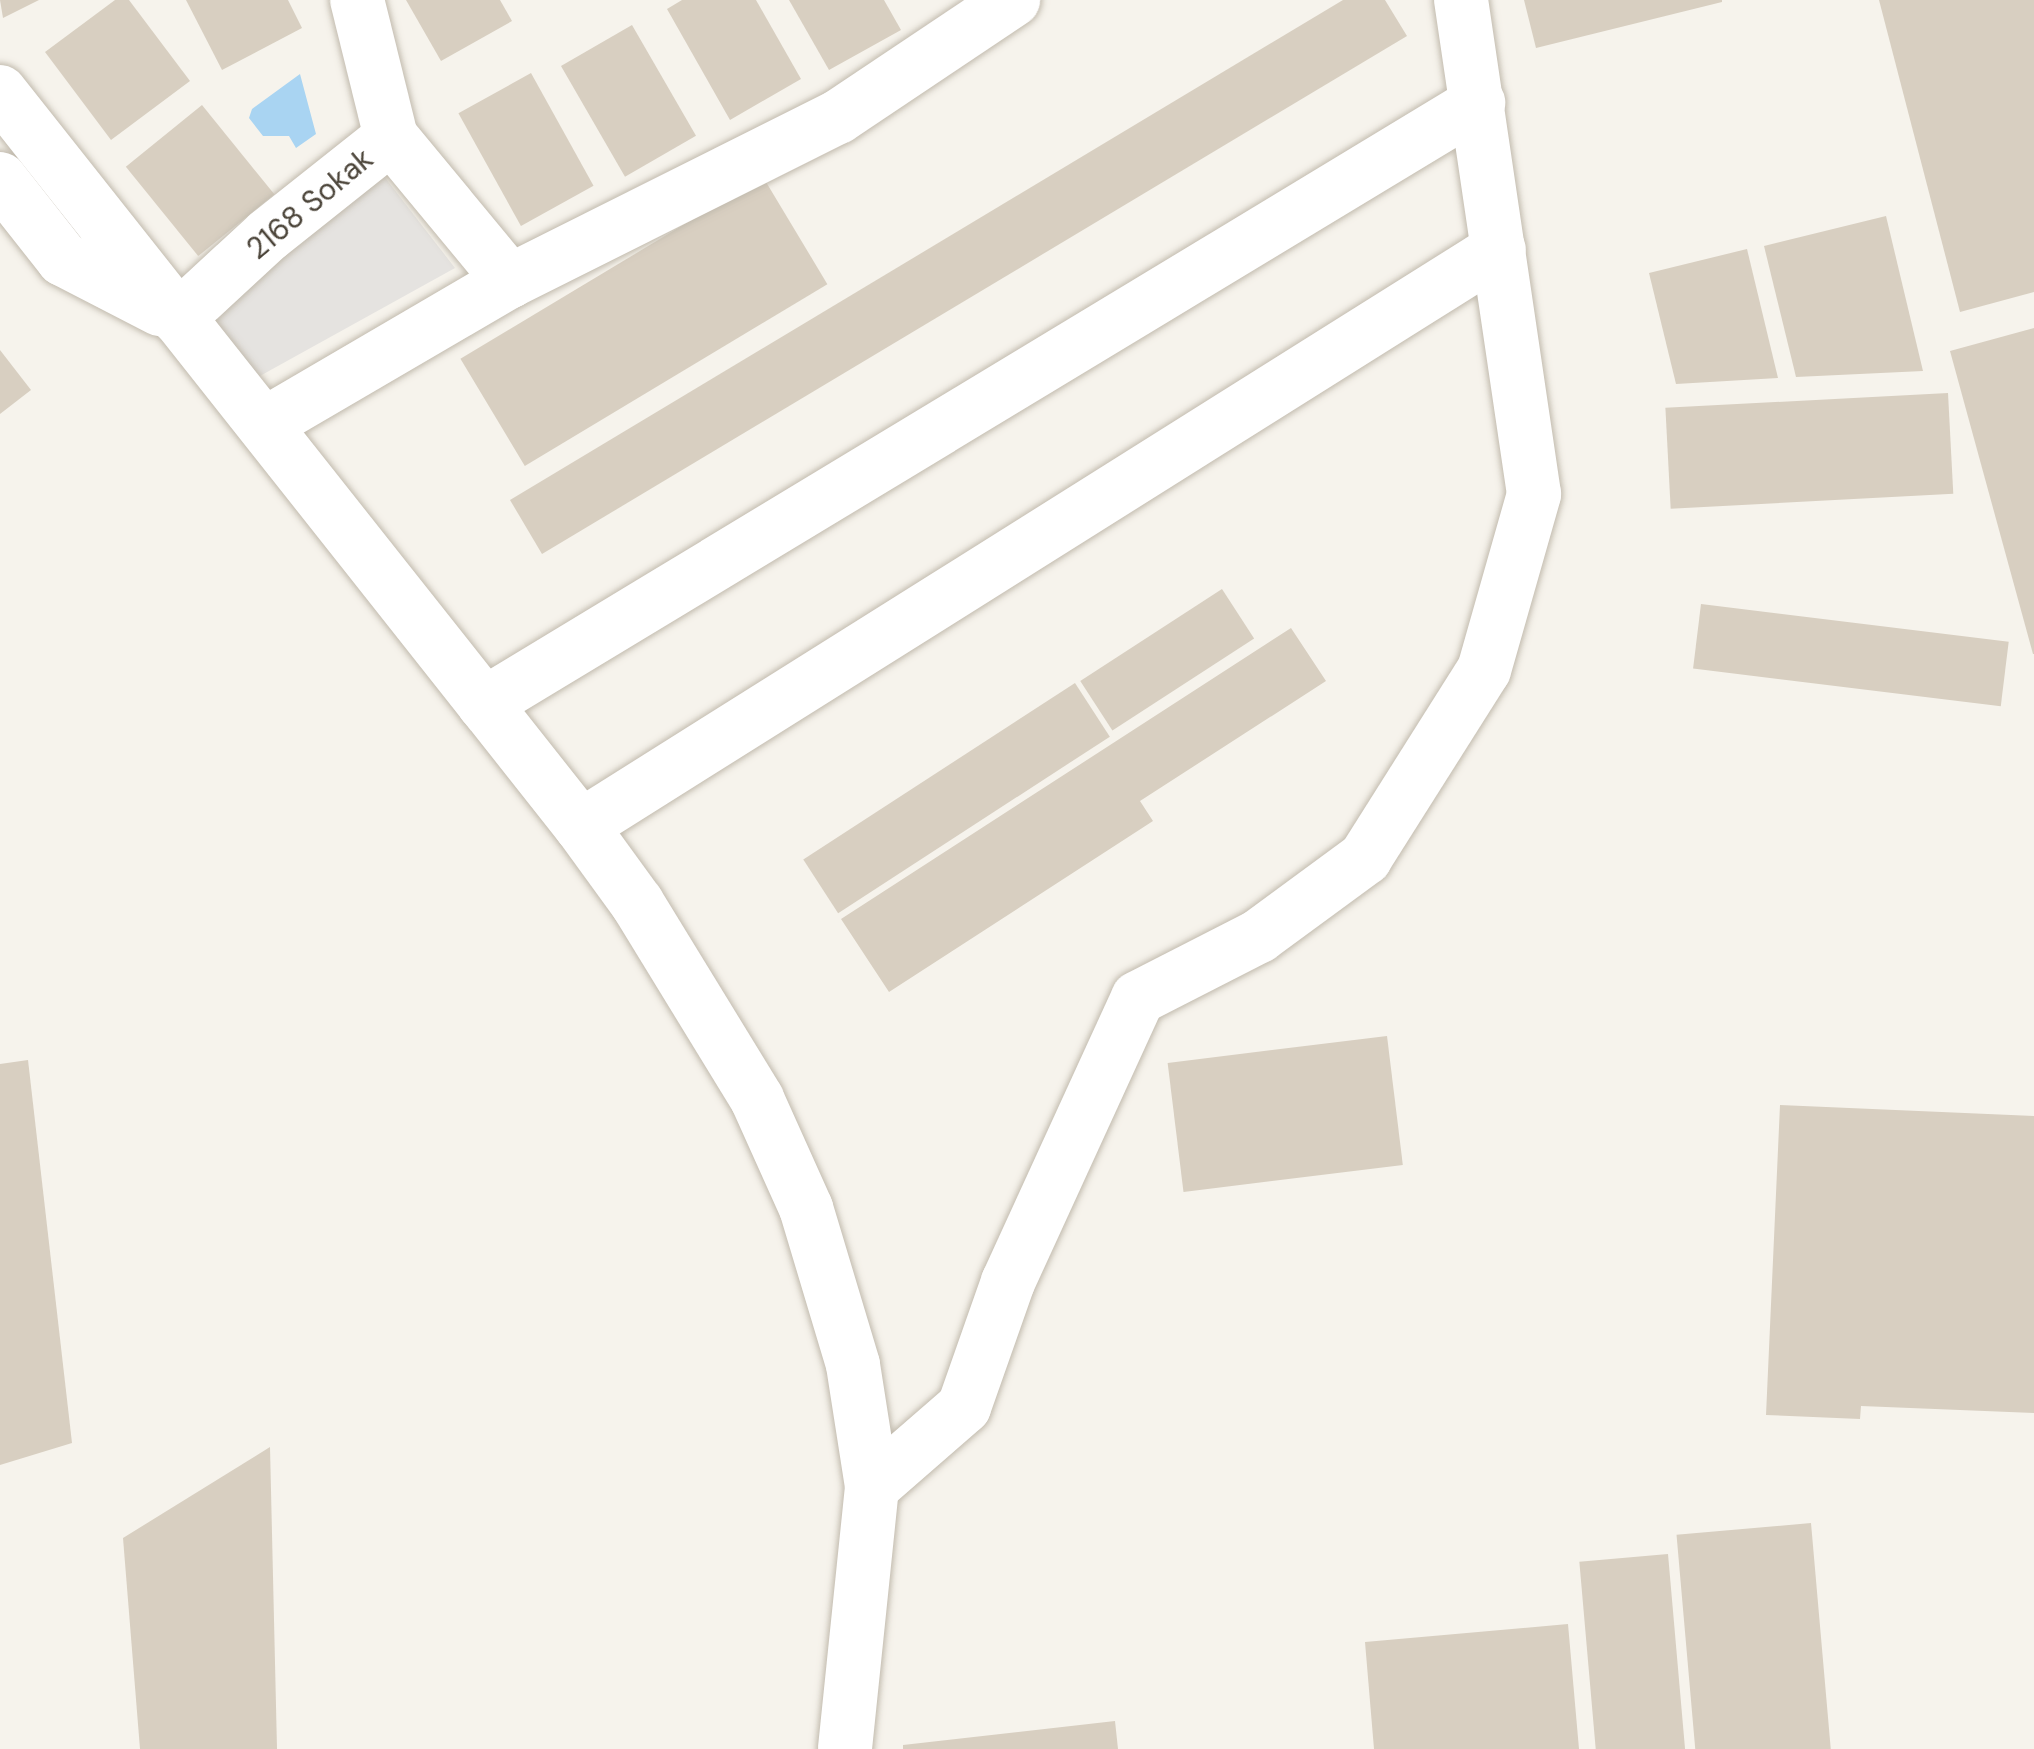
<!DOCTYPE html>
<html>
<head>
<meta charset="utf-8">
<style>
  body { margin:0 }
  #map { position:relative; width:2034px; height:1749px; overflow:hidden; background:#f6f3ec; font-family:"DM Sans",sans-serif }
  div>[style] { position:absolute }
  .parking>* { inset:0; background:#e5e3e0 }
  .water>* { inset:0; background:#a9d4f2 }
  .building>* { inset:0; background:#d8cfc1; transform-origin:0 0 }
  .roads { filter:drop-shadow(0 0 3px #c2bbae) drop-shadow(0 0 3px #c2bbae) }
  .minor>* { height:54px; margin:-27px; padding:0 27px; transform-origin:27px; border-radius:27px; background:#fff }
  span { translate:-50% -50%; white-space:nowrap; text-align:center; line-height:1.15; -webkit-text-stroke:12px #fff; paint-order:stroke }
  .street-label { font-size:30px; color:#4b4439 }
</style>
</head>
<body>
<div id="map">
  <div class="parking">
    <div style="clip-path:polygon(376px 166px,455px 268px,247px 383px,202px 314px)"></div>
  </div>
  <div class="water">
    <div style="clip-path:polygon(300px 74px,316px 134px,296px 148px,289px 136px,263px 136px,249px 118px,252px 109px)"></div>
  </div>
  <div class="building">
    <div style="clip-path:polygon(0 0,39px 0,3px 18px)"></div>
    <div style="clip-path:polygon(115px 0,129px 0,190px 81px,111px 140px,45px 52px)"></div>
    <div style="clip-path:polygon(186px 0,288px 0,302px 28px,222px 70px)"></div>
    <div style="clip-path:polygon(406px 0,500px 0,512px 21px,441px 61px)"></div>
    <div style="clip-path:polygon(682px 0,756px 0,801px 79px,730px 120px,667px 9px)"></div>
    <div style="clip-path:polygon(789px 0,884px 0,901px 30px,829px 70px)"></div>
    <div style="clip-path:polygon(1343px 0,1385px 0,1407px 36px,542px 554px,510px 500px)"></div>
    <div style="clip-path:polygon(1524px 0,1722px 0,1722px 2px,1536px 48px)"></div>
    <div style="clip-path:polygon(1879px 0,2034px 0,2034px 292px,1960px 312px)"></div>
    <div style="left:632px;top:25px;width:128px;height:82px;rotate:60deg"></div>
    <div style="left:531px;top:73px;width:129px;height:83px;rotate:61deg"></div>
    <div style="left:202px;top:105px;width:115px;height:98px;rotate:51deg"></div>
    <div style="left:763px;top:177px;width:125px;height:353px;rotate:59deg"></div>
    <div style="clip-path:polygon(1886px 216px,1923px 371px,1796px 377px,1764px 246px)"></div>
    <div style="clip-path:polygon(1747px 249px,1778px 378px,1676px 384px,1649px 273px)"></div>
    <div style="clip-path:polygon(2034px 328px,2034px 654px,2033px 654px,1950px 351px)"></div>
    <div style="clip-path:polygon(0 350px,31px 390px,0 414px)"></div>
    <div style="left:1948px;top:393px;width:101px;height:283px;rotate:87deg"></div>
    <div style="left:1222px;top:589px;width:59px;height:169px;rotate:57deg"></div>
    <div style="left:1701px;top:604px;width:310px;height:65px;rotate:7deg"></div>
    <div style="clip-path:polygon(1291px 628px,1326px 681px,1140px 801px,1153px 821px,889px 992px,841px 919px)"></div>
    <div style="left:1075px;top:683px;width:64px;height:324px;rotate:57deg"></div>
    <div style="left:1387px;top:1036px;width:130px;height:221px;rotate:83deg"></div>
    <div style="clip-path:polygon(28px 1060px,72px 1443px,0 1465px,0 1064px)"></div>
    <div style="clip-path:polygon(1780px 1105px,2034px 1116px,2034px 1413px,1861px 1406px,1860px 1419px,1766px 1415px)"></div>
    <div style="clip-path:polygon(270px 1447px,277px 1749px,140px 1749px,123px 1538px)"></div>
    <div style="left:1811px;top:1523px;width:227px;height:135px;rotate:85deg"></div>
    <div style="left:1668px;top:1554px;width:196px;height:89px;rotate:85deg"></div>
    <div style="clip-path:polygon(1568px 1624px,1579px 1749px,1374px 1749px,1365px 1642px)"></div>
    <div style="clip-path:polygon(1115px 1721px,1118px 1749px,903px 1749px,903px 1745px)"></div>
  </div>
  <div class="roads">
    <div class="minor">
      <div style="left:0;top:92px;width:936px;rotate:51.64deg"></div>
      <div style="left:581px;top:826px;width:95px;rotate:54deg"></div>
      <div style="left:637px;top:903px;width:230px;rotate:58.5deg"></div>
      <div style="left:757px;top:1099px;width:120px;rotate:65.8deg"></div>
      <div style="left:806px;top:1208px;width:164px;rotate:73.3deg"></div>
      <div style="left:853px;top:1365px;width:123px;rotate:81.1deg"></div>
      <div style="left:872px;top:1487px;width:263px;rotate:95.9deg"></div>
      <div style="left:391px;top:137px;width:187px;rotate:50.4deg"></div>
      <div style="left:0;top:179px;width:102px;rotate:51.8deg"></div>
      <div style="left:63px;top:259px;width:109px;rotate:27.3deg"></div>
      <div style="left:178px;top:318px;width:122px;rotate:-42.7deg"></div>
      <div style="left:268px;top:235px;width:157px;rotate:-38.5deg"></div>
      <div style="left:391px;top:137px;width:141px;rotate:-103.9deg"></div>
      <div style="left:265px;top:424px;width:284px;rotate:-30.3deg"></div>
      <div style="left:510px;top:281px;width:367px;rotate:-26.6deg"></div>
      <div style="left:838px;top:117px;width:211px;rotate:-33.8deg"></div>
      <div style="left:484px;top:704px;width:1162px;rotate:-31.16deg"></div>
      <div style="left:581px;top:826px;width:1084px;rotate:-32.15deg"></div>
      <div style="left:872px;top:1487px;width:122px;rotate:-41deg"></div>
      <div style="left:964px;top:1407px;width:133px;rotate:-70.6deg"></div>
      <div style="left:1008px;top:1282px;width:312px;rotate:-65.4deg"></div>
      <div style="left:1138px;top:998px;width:136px;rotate:-27.1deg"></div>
      <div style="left:1259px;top:936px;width:132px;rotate:-36.3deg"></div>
      <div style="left:1365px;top:858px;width:222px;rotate:-57.7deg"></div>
      <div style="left:1484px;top:670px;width:183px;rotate:-74.1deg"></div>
      <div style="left:1534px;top:494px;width:499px;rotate:-98.4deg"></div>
    </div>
  </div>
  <div class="street-label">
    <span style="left:310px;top:204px;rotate:-40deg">2168 Sokak</span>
  </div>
</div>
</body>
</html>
